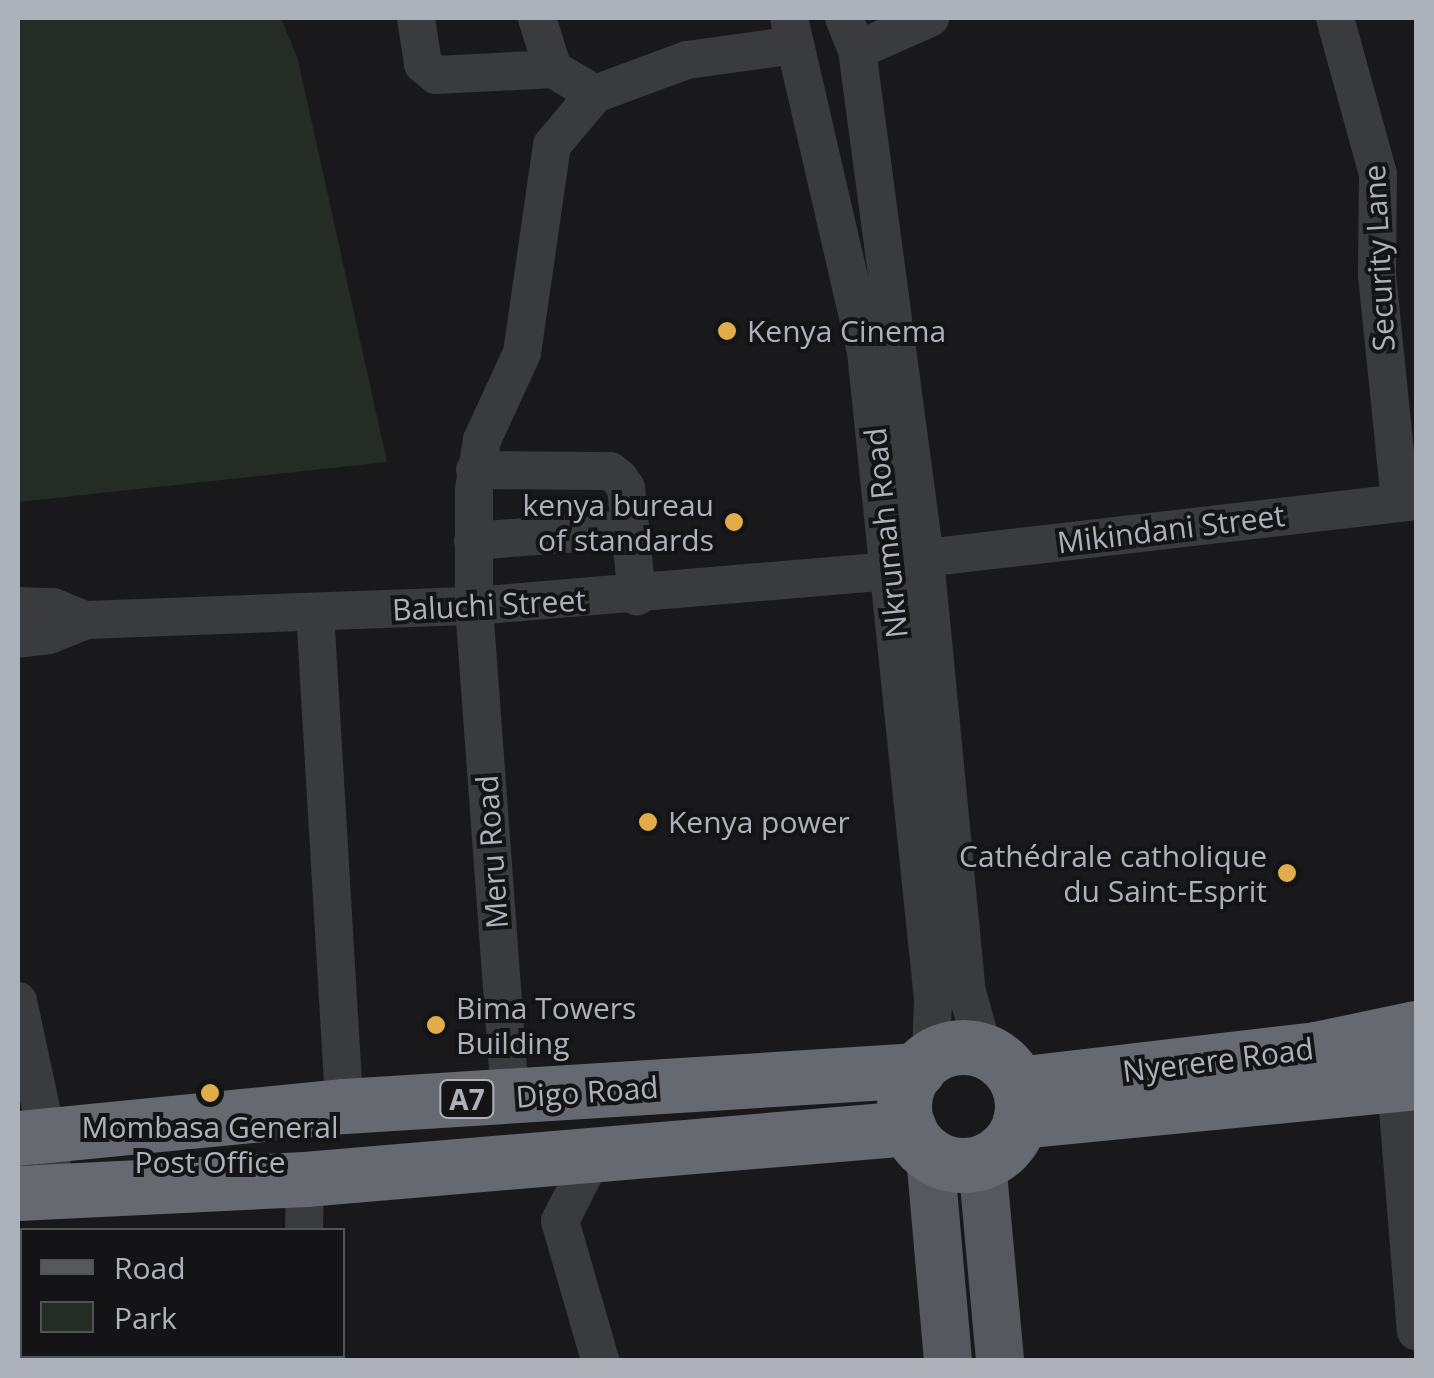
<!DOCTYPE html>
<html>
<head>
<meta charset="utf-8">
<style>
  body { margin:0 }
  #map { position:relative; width:1434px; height:1378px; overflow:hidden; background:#19191b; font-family:"Open Sans",sans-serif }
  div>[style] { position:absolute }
  .green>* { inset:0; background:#252c26 }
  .minor>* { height:38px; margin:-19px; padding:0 19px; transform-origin:19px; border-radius:19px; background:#3a3b3f }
  .major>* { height:48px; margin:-24px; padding:0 24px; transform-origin:24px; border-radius:24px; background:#57585e }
  .highway>* { height:55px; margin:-27.5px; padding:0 27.5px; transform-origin:27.5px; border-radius:27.5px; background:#676970 }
  .highway>.ring { margin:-27.5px; padding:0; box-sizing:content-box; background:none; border:55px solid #676970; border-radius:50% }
  .dots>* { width:28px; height:28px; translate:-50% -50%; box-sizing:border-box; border:5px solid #141416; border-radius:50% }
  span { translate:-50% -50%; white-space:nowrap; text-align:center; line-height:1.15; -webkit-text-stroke:8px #141416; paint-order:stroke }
  .shield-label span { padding:2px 8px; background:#141416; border:2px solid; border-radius:8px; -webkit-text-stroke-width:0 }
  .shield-label { font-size:28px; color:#adb1b9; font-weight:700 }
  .street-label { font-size:30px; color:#adb1b9 }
  .poi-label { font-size:30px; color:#adb1b9 }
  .left { translate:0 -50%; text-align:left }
  .right { translate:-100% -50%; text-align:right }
  .frame { position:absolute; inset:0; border:20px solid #adb1b9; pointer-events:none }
  .legend { position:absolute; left:20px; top:1228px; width:325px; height:130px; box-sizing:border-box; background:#141416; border:2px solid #515357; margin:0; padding:12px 18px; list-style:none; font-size:30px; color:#adb1b9 }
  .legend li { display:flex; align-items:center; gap:20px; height:50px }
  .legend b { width:50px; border:2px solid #515357 }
</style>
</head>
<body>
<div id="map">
  <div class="green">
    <div style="clip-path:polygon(18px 18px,281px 18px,298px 60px,387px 462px,18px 502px)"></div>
  </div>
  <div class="minor">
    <div style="left:416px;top:18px;width:47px;rotate:81.3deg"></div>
    <div style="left:423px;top:64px;width:17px;rotate:40deg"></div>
    <div style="left:436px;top:75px;width:117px;rotate:-2.9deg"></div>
    <div style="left:553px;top:69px;width:49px;rotate:30.8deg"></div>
    <div style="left:537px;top:18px;width:53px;rotate:72.6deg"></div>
    <div style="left:789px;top:18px;width:343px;rotate:77deg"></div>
    <div style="left:866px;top:352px;width:650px;rotate:84.09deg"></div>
    <div style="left:933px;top:999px;width:57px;rotate:92deg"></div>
    <div style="left:844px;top:18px;width:35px;rotate:68deg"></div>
    <div style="left:857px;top:50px;width:513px;rotate:82.38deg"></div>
    <div style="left:925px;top:558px;width:436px;rotate:84.5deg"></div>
    <div style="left:967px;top:992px;width:59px;rotate:74.3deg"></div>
    <div style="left:1335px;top:18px;width:162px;rotate:74.6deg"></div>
    <div style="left:1378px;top:174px;width:101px;rotate:90.6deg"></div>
    <div style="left:1377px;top:275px;width:229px;rotate:84.2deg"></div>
    <div style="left:857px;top:50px;width:80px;rotate:-23.7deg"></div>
    <div style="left:475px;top:470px;width:135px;rotate:0.4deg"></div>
    <div style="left:610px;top:471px;width:11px;rotate:38deg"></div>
    <div style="left:619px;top:478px;width:12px;rotate:55deg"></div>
    <div style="left:626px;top:488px;width:109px;rotate:84.2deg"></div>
    <div style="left:473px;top:541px;width:157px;rotate:-4.4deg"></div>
    <div style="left:925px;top:558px;width:494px;rotate:-6.6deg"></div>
    <div style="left:18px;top:606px;width:35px;rotate:2deg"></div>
    <div style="left:53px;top:607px;width:35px;rotate:22deg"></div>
    <div style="left:315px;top:612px;width:495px;rotate:86.6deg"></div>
    <div style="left:18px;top:639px;width:31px;rotate:-7deg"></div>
    <div style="left:49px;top:635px;width:40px;rotate:-22deg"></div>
    <div style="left:86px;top:620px;width:388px;rotate:-2.1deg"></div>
    <div style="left:474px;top:606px;width:418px;rotate:-4.8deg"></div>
    <div style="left:18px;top:1001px;width:162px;rotate:77.9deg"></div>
    <div style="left:1396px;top:1084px;width:248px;rotate:85.4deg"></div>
    <div style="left:510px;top:1097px;width:492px;rotate:-94.2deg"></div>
    <div style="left:474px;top:606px;width:117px;rotate:-90deg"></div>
    <div style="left:474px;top:489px;width:50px;rotate:-80.7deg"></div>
    <div style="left:482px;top:440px;width:96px;rotate:-65.3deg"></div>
    <div style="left:522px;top:353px;width:210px;rotate:-81.8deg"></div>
    <div style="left:552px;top:145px;width:67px;rotate:-49.9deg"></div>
    <div style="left:595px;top:94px;width:98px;rotate:-20.3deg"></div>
    <div style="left:687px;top:60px;width:109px;rotate:-7.9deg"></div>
    <div style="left:592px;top:1158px;width:71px;rotate:116.9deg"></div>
    <div style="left:560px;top:1221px;width:145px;rotate:73.9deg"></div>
    <div style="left:304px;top:1230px;width:51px;rotate:-88.9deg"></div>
    <div style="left:301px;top:1360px;width:4px;rotate:-90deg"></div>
  </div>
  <div class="major">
    <div style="left:930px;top:1155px;width:206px;rotate:85deg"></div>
    <div style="left:982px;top:1162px;width:199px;rotate:84.8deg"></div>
  </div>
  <div class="highway">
    <div class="ring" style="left:904px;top:1047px;width:63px;height:63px"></div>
    <div style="left:1018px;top:1084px;width:300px;rotate:-6.7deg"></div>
    <div style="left:1316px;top:1049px;width:102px;rotate:-11.9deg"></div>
    <div style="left:1020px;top:1121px;width:398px;rotate:-5.6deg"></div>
    <div style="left:18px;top:1138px;width:328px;rotate:-5.6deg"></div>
    <div style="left:344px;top:1106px;width:575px;rotate:-3.59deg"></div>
    <div style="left:18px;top:1193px;width:287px;rotate:-2.8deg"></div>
    <div style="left:305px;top:1179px;width:606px;rotate:-4.83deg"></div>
  </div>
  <div class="dots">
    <div style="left:727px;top:331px;background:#e2ac4a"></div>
    <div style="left:734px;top:522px;background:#e2ac4a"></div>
    <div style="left:648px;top:822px;background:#e2ac4a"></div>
    <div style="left:1287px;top:873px;background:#e2ac4a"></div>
    <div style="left:436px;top:1025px;background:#e2ac4a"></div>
    <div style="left:210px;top:1093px;background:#e2ac4a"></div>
  </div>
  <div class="shield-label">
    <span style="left:467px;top:1099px">A7</span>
  </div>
  <div class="street-label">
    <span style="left:1379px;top:258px;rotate:-93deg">Security Lane</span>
    <span style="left:1171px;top:529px;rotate:-7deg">Mikindani Street</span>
    <span style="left:886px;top:533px;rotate:-96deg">Nkrumah Road</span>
    <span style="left:489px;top:605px;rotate:-3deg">Baluchi Street</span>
    <span style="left:492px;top:852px;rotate:-94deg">Meru Road</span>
    <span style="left:1218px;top:1060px;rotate:-7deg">Nyerere Road</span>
    <span style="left:587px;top:1092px;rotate:-4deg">Digo Road</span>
  </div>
  <div class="poi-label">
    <span class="left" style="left:747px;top:331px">Kenya Cinema</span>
    <span class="right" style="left:714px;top:522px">kenya bureau<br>of standards</span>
    <span class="left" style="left:668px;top:822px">Kenya power</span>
    <span class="right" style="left:1267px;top:873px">Cathédrale catholique<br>du Saint-Esprit</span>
    <span class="left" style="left:456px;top:1025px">Bima Towers<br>Building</span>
    <span style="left:210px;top:1144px">Mombasa General<br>Post Office</span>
  </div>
  <div class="frame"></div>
  <ul class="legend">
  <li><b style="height:12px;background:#57585e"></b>Road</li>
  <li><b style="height:28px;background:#252c26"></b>Park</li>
  </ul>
</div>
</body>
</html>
